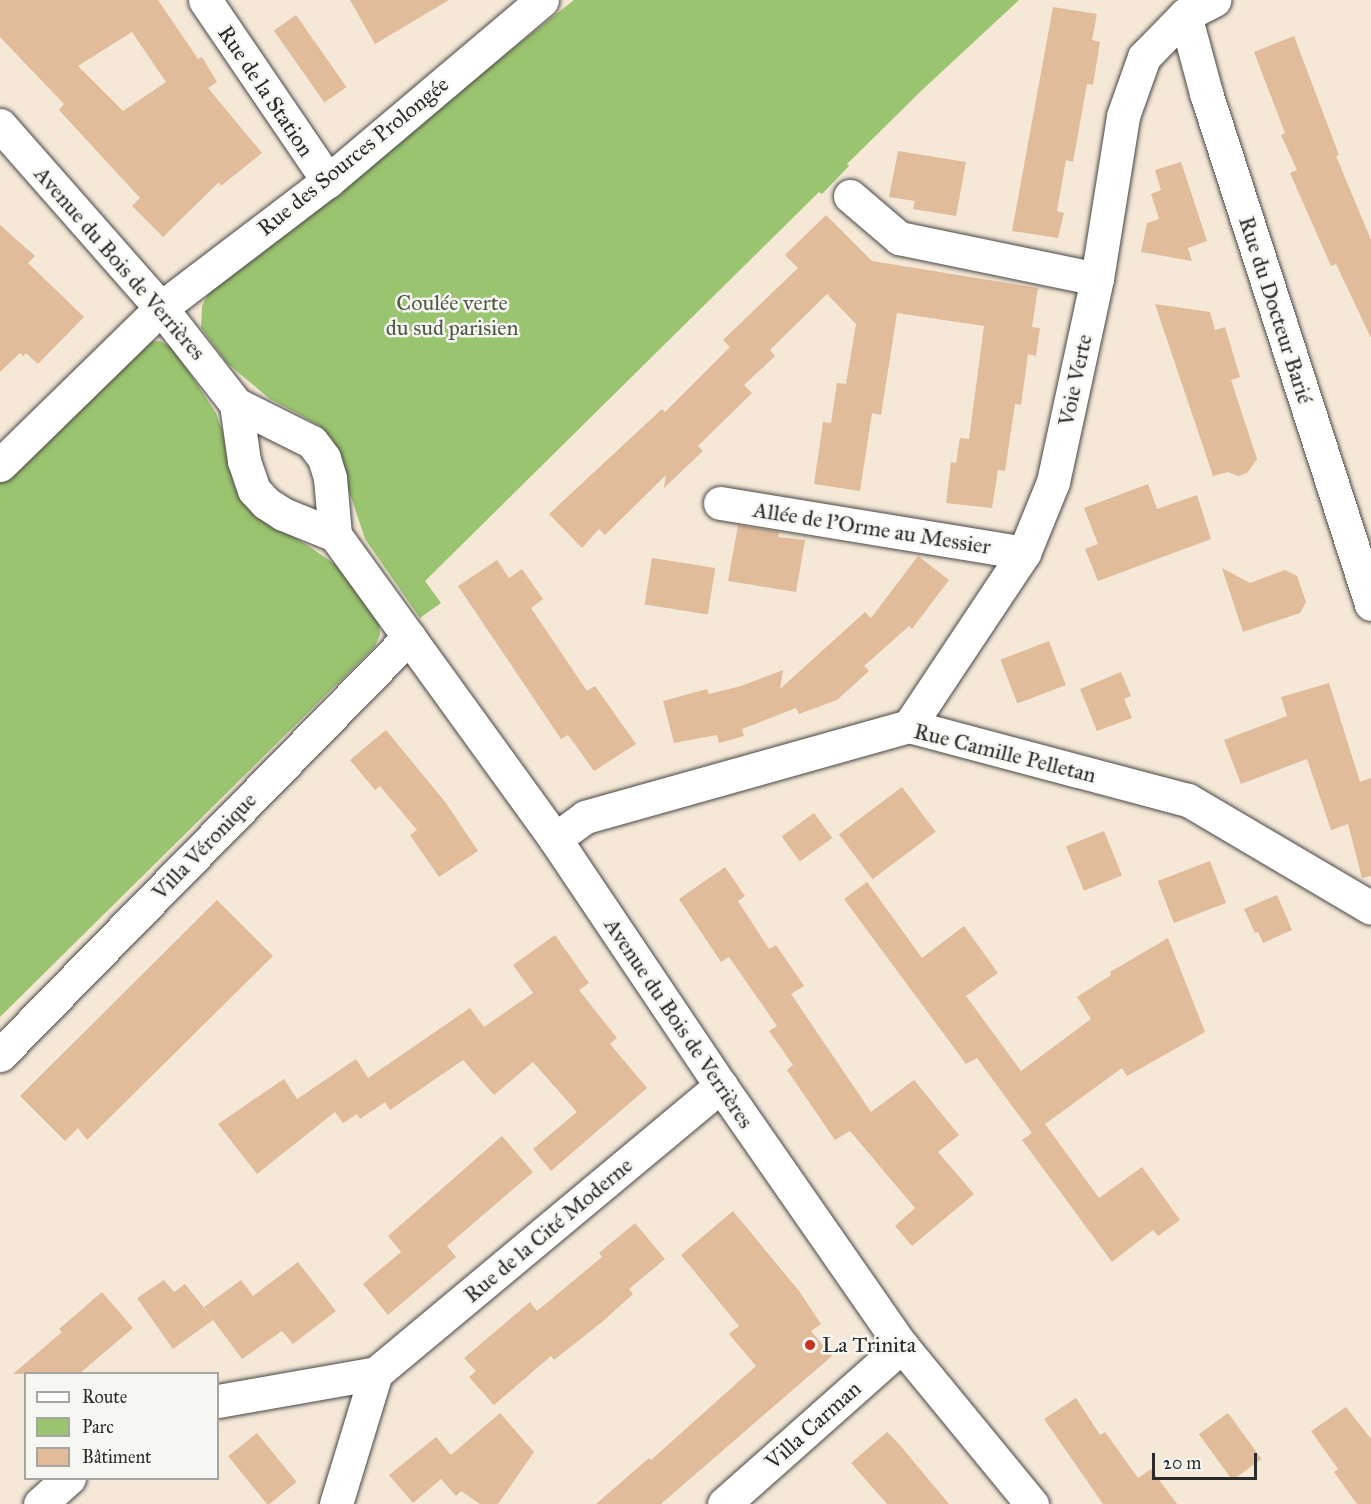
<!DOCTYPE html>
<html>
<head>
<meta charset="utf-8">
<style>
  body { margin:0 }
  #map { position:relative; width:1371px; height:1504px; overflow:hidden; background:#f5e8d7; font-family:"IM FELL Great Primer",serif }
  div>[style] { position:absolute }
  .green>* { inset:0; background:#9bc470 }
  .building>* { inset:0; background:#e0bc9b; transform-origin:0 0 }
  .roads { filter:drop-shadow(0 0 2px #494745) drop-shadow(0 0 2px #494745) }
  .minor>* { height:33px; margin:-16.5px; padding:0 16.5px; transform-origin:16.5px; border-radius:16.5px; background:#fff }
  .dots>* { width:16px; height:16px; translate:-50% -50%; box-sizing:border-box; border:3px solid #f6f6f2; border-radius:50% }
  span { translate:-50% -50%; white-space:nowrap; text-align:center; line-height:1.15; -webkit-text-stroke:5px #f6f6f2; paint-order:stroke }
  .street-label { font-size:22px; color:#2b2b2b }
  .park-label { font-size:22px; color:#4d5940 }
  .poi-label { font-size:22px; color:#2b2b2b }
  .left { translate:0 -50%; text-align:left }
  .legend { position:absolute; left:24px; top:1372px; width:195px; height:108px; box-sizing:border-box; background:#f6f6f2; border:2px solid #a5a5a2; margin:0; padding:8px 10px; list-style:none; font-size:18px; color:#2b2b2b }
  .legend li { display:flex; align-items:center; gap:12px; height:30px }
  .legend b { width:30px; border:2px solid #a5a5a2 }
  .scale { position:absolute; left:1152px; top:1453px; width:105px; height:27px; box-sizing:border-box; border:3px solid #2b2b2b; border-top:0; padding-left:8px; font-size:18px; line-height:21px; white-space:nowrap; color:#2b2b2b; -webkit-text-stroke:4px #f6f6f2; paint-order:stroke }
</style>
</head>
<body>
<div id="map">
  <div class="green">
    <div style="clip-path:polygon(574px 0,1019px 0,921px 91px,847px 164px,849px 166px,822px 194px,819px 192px,425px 581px,441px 603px,420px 618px,365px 539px,332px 439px,319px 425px,270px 399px,228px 364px,201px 328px,202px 306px,211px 289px)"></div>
    <div style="clip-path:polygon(160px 341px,173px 348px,216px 413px,223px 433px,234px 485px,244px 504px,256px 516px,307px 545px,336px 565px,379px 624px,380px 635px,375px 646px,348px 673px,0 1017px,0 476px,147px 342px)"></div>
  </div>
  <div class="building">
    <div style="clip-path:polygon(evenodd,0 0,158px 0,198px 59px,202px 57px,217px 82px,208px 88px,262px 153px,221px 186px,219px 182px,163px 237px,132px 206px,140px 198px,59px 110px,64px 104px,0 37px,0 0,132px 32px,166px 82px,123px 111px,78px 66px,132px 32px)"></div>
    <div style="clip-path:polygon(350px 0,449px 0,375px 44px)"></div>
    <div style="clip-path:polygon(1053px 7px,1097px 14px,1092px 40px,1100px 42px,1093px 85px,1087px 84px,1073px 162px,1066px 160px,1057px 211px,1064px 213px,1058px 238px,1012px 231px)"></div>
    <div style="left:296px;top:15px;width:88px;height:27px;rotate:55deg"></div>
    <div style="clip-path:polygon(1294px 36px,1339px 155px,1336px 156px,1371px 240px,1371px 338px,1336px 264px,1331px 266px,1290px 173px,1297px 170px,1281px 135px,1285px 133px,1254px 52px)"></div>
    <div style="clip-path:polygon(898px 151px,966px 162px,956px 216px,913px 209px,915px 201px,889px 197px)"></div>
    <div style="clip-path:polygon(1181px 162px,1207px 241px,1188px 248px,1192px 261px,1141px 252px,1147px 223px,1159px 219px,1151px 194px,1161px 190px,1155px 170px)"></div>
    <div style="clip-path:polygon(826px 215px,872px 261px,1038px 288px,1032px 327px,1040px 328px,1036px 356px,1028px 354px,1021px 405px,1015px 404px,1005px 471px,998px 470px,992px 508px,946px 503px,951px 462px,956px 463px,960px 438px,969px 439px,984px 326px,897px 313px,881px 415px,872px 413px,860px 491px,814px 484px,823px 422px,831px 423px,837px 383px,846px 384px,856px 324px,827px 294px,770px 350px,775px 356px,744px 385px,752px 393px,698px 446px,703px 451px,664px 488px,666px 475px,605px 535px,599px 529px,582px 548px,549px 514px,662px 409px,665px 412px,730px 347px,723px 340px,798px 268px,785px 255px)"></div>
    <div style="clip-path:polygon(0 225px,35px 256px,28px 263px,84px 317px,38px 364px,26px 353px,23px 356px,20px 353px,0 372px)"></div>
    <div style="clip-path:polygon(1155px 304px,1210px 312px,1215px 330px,1225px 327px,1240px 377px,1231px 380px,1257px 459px,1247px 473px,1238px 476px,1228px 472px,1213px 476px)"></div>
    <div style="clip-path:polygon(1148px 484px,1157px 509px,1197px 495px,1211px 539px,1098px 581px,1085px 549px,1098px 544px,1084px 508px)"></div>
    <div style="clip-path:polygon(738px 525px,779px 532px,778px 537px,805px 540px,796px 592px,728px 581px)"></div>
    <div style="clip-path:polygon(918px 556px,949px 580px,912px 629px,909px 626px,864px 666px,869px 671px,837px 700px,799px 714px,796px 708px,742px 729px,744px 736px,719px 743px,717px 735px,674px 743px,663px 701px,707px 689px,709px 694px,741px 686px,783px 670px,780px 689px,865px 612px,871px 618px)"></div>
    <div style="left:652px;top:558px;width:64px;height:47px;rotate:9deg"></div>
    <div style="clip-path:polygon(497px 560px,509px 578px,522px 569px,543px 599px,531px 608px,587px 691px,595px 686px,636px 744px,594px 771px,568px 735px,561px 739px,458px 586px)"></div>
    <div style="clip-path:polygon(1222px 568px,1250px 583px,1285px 570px,1297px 576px,1306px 602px,1300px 613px,1243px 632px)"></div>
    <div style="left:1049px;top:641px;width:47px;height:52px;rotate:69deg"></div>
    <div style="clip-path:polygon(1121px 672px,1131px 696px,1124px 699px,1132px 718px,1097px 731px,1080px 689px)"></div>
    <div style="clip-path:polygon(1329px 683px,1360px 782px,1371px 778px,1371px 876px,1362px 878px,1348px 824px,1331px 830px,1307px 759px,1241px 784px,1224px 740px,1287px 716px,1281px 697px)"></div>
    <div style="clip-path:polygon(386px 730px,446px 803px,478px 851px,439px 877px,410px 835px,417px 830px,380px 786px,375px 790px,350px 760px)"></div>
    <div style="left:902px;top:787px;width:56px;height:79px;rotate:53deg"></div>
    <div style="left:814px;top:813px;width:31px;height:40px;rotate:54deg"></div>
    <div style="left:1104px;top:831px;width:48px;height:41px;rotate:68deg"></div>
    <div style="left:1210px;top:861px;width:45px;height:56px;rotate:69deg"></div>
    <div style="clip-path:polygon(725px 867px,745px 896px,738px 901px,769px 949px,776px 945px,804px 986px,791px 994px,871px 1112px,914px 1080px,959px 1135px,938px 1152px,974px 1194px,912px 1246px,895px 1226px,915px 1208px,850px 1131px,835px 1140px,787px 1070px,793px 1065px,769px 1031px,777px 1026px,729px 957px,721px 962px,679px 899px)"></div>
    <div style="clip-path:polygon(867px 882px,922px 958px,964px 926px,998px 973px,966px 996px,1021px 1071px,1091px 1019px,1077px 997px,1111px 975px,1110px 972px,1168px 938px,1205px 1032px,1127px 1076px,1122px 1068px,1045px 1124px,1099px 1198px,1142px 1167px,1180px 1220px,1158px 1236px,1153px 1230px,1112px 1262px,1022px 1140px,1032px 1133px,993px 1080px,977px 1058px,966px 1064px,844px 899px)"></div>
    <div style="clip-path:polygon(1277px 895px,1292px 930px,1263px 943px,1258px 932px,1255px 933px,1244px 909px)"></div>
    <div style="clip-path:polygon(217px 900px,273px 956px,87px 1140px,78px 1128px,65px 1141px,20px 1096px)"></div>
    <div style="clip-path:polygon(555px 935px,589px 983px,579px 990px,617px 1038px,610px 1044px,647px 1088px,551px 1171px,533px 1149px,577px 1112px,533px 1062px,494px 1095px,463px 1060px,390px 1110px,385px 1102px,360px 1119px,357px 1114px,343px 1123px,335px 1112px,257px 1174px,218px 1124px,284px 1079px,297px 1099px,356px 1059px,368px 1078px,470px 1008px,484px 1027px,533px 993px,513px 965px)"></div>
    <div style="clip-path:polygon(502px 1136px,533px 1172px,447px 1246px,456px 1257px,388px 1315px,363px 1284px,401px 1252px,388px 1236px)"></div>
    <div style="clip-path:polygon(733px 1211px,799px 1291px,821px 1324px,811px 1331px,832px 1356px,661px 1504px,596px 1504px,649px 1458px,651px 1460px,756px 1366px,729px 1334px,739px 1326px,681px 1255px)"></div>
    <div style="clip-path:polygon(635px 1223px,665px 1259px,629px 1289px,633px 1294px,602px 1322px,554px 1360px,551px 1356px,494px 1405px,469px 1377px,476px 1371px,464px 1358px,530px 1302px,537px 1311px,602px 1257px,599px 1253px)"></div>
    <div style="clip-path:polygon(298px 1262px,336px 1311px,293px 1344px,282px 1331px,242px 1359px,213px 1320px,173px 1349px,137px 1298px,164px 1280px,174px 1292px,185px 1284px,213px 1319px,204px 1307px,241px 1280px,253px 1296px)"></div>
    <div style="clip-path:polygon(102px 1292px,133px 1328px,79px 1374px,13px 1374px,62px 1332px,59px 1329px)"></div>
    <div style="clip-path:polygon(1076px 1398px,1100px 1435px,1105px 1432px,1138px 1478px,1151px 1469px,1177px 1504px,1103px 1504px,1044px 1419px)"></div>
    <div style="clip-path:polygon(1346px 1407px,1371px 1439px,1371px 1504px,1357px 1504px,1334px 1472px,1338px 1469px,1311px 1431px)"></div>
    <div style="clip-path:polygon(500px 1413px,534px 1452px,498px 1504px,480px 1504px,461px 1491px,456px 1496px,441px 1479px,413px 1503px,389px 1475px,436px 1437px,451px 1455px)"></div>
    <div style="left:1228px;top:1413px;width:57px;height:36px;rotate:54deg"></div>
    <div style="clip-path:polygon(887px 1432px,899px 1444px,949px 1504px,887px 1504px,851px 1463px)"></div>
    <div style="left:257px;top:1433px;width:63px;height:37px;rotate:51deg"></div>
  </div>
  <div class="roads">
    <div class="minor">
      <div style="left:205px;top:0;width:219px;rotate:55.8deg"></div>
      <div style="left:1185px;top:15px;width:81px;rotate:74.9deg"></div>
      <div style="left:1206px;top:93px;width:537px;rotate:72.1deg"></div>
      <div style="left:0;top:125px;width:244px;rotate:48.7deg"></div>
      <div style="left:161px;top:308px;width:122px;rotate:52deg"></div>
      <div style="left:236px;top:404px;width:85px;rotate:26.6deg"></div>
      <div style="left:312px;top:442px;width:20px;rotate:53deg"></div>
      <div style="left:324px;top:458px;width:21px;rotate:73deg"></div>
      <div style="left:330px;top:478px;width:57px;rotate:85deg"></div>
      <div style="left:850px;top:196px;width:65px;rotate:40.6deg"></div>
      <div style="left:899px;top:238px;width:202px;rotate:11.7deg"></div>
      <div style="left:236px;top:404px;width:58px;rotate:82deg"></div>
      <div style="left:244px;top:461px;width:31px;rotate:71deg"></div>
      <div style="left:254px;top:490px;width:18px;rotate:47deg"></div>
      <div style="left:266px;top:503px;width:20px;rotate:33deg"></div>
      <div style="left:283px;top:514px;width:56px;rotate:22deg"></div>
      <div style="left:0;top:465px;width:225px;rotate:-44.3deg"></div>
      <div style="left:161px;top:308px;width:210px;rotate:-37.3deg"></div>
      <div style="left:328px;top:181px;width:280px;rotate:-40.2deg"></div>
      <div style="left:720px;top:503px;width:308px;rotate:9.3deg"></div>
      <div style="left:335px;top:535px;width:375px;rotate:54.1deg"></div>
      <div style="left:555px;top:839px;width:298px;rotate:56.1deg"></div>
      <div style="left:721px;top:1086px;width:317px;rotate:55.2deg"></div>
      <div style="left:902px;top:1346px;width:205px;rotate:50.6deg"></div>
      <div style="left:909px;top:726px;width:208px;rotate:-56.4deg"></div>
      <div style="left:1024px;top:553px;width:77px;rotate:-67.8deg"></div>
      <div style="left:1053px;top:482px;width:208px;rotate:-77.8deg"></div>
      <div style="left:1097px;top:279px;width:165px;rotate:-80.9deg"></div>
      <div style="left:1123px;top:116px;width:63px;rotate:-70.4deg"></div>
      <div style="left:1144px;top:57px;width:59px;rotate:-45.7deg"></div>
      <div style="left:1185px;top:15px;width:33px;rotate:-27deg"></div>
      <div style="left:555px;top:839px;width:37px;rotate:-36deg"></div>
      <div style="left:585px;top:817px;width:337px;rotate:-15.7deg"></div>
      <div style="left:909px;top:726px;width:289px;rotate:14.9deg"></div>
      <div style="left:1188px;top:800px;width:212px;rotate:30.5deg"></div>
      <div style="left:0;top:1055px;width:585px;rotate:-45.62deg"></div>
      <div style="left:376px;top:1373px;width:449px;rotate:-39.8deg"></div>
      <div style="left:218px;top:1401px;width:160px;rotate:-10deg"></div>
      <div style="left:376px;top:1373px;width:137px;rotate:107deg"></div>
      <div style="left:40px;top:1504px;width:39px;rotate:-42deg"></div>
      <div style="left:724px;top:1504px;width:238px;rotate:-41.6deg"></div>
    </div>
  </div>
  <div class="dots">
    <div style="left:810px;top:1345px;background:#c8321e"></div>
  </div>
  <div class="street-label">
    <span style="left:266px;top:91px;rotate:56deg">Rue de la Station</span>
    <span style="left:353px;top:156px;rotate:-39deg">Rue des Sources Prolongée</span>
    <span style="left:120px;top:263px;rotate:49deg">Avenue du Bois de Verrières</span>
    <span style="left:1276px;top:310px;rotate:72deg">Rue du Docteur Barié</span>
    <span style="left:1075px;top:380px;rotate:-78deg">Voie Verte</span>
    <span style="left:872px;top:528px;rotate:9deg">Allée de l'Orme au Messier</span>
    <span style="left:1005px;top:753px;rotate:14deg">Rue Camille Pelletan</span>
    <span style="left:204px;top:846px;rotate:-46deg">Villa Véronique</span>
    <span style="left:679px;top:1023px;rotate:56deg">Avenue du Bois de Verrières</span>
    <span style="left:548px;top:1230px;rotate:-40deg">Rue de la Cité Moderne</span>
    <span style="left:813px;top:1425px;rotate:-42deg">Villa Carman</span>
  </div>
  <div class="park-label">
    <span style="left:452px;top:315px">Coulée verte<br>du sud parisien</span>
  </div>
  <div class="poi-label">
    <span class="left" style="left:822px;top:1345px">La Trinita</span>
  </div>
  <ul class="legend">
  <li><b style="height:8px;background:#fff"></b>Route</li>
  <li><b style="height:16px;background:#9bc470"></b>Parc</li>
  <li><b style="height:16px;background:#e0bc9b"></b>Bâtiment</li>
  </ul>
  <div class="scale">20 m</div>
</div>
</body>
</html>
